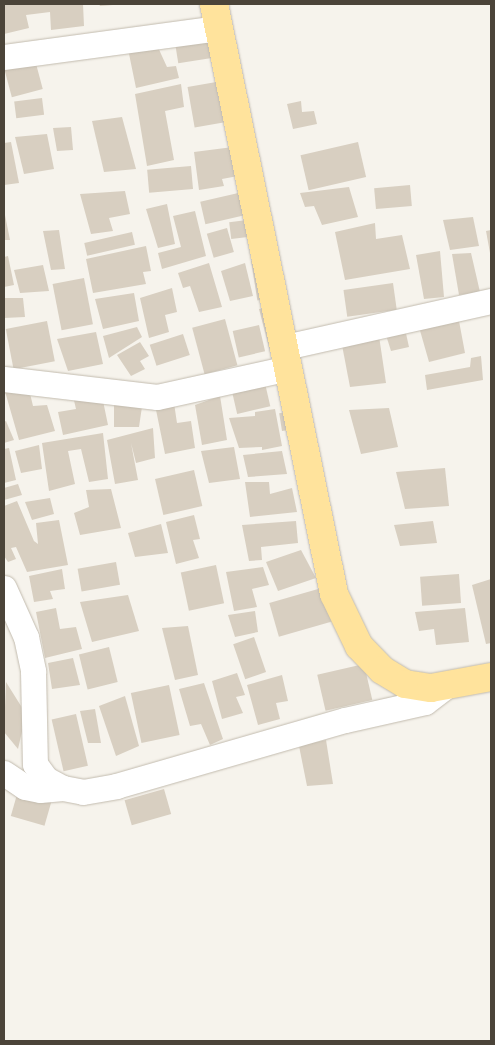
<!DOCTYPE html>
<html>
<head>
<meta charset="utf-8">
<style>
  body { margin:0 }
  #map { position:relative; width:495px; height:1045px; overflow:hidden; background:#f6f3ec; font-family:Quicksand,sans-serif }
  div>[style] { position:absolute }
  .building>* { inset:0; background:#d8cfc1; transform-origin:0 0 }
  .roads { filter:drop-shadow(0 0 1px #c2bbae) drop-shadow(0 0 1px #c2bbae) }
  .minor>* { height:25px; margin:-12.5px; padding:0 12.5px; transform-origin:12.5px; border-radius:12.5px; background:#fff }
  .primary>* { height:28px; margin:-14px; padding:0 14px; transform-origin:14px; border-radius:14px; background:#ffe39c }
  span { translate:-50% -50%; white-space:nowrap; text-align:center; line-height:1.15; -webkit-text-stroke:4px #fff; paint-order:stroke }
  .frame { position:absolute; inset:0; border:5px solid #4b4439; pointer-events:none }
</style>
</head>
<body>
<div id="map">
  <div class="building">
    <div style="clip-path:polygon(4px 4px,83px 4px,84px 26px,51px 30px,50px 12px,26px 15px,29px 28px,4px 34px)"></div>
    <div style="clip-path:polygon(99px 4px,113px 4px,113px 5px,100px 6px)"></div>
    <div style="left:216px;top:33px;width:24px;height:42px;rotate:81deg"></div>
    <div style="clip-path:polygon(156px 43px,167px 67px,176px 66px,179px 78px,136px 88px,128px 49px)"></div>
    <div style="left:35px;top:60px;width:30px;height:32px;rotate:75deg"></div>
    <div style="left:222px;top:81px;width:41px;height:35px;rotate:80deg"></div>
    <div style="clip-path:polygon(181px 84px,184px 107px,165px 111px,174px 160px,147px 166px,135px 94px)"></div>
    <div style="left:42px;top:98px;width:17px;height:28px;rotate:83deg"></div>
    <div style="clip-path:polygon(301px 101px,302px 112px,314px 111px,317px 124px,293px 129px,287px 104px)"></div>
    <div style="clip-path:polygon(122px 117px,136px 169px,104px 172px,92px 121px)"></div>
    <div style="clip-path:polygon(71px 127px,73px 150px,57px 151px,53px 128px)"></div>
    <div style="clip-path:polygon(47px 134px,54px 169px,24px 174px,15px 137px)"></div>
    <div style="clip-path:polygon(11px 142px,19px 183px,4px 185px,4px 143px)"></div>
    <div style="left:358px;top:142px;width:36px;height:59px;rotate:77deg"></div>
    <div style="clip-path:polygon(233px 147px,238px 176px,222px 179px,224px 186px,199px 190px,194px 152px)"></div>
    <div style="left:191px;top:166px;width:23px;height:44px;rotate:85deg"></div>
    <div style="left:410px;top:185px;width:21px;height:36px;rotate:85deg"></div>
    <div style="clip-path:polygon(349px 187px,358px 217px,322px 225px,314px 206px,305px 207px,300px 193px)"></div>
    <div style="clip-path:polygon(125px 191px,130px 214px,109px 218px,113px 231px,91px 234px,80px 194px)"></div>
    <div style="left:247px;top:191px;width:23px;height:48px;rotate:77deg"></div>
    <div style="clip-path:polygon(167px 204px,175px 244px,158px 248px,146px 209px)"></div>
    <div style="clip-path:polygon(195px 211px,206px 256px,162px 269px,158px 253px,181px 247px,173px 216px)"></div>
    <div style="clip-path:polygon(4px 215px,5px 215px,10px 240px,4px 240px)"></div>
    <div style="clip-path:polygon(473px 217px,479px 246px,450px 250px,443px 220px)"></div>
    <div style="left:255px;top:219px;width:17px;height:26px;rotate:83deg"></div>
    <div style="clip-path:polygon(375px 223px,376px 239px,402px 235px,410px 269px,345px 280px,335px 232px)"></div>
    <div style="left:227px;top:228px;width:25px;height:21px;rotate:74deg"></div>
    <div style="clip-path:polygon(59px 230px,65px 269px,51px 270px,43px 231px)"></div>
    <div style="clip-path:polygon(491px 230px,491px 253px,490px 253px,486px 231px)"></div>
    <div style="left:132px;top:232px;width:13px;height:49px;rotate:77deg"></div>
    <div style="clip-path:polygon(146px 246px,151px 271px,143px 272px,146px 284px,93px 293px,86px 259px)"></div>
    <div style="clip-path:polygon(440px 251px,444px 297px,424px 299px,416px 255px)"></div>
    <div style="clip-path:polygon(471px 253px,480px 292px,459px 295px,452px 254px)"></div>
    <div style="clip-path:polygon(8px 256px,14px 285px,4px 287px,4px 257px)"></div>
    <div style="left:263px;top:259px;width:40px;height:12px;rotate:81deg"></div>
    <div style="clip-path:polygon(209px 263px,222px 307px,199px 312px,190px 286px,183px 288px,178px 273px)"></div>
    <div style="clip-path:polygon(245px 263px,253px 296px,230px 301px,221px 271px)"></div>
    <div style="clip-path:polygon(43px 265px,49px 291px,20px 293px,14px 270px)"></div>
    <div style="left:84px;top:278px;width:47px;height:32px;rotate:79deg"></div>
    <div style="left:393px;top:283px;width:27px;height:50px;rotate:82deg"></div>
    <div style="clip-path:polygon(172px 288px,177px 312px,165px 315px,169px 332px,149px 338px,140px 298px)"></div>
    <div style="clip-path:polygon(134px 293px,139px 321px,103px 329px,95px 299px)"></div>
    <div style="clip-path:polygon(4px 298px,23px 298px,25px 317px,4px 318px)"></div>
    <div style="clip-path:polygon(272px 307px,281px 349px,270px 351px,259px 309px)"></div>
    <div style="left:225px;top:319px;width:48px;height:34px;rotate:75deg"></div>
    <div style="left:47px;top:321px;width:41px;height:42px;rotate:79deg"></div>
    <div style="clip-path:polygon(459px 321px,465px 353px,429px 362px,419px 327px)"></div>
    <div style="left:259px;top:325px;width:27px;height:27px;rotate:77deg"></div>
    <div style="clip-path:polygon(137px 327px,142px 337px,109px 358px,103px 336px)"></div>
    <div style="clip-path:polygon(405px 329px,409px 347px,391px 351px,385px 332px)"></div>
    <div style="clip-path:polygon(96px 332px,103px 364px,68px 371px,57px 339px)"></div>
    <div style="left:183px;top:334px;width:22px;height:35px;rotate:72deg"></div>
    <div style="clip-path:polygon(379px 336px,386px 383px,350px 387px,342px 345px)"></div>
    <div style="clip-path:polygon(140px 342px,149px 356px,140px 361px,145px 369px,131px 376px,117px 355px)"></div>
    <div style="clip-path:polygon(481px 356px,483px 380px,427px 390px,425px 375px,470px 367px,471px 358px)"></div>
    <div style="left:264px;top:379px;width:28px;height:34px;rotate:77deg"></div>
    <div style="clip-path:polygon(28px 385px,33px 406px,47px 405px,55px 431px,19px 440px,4px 388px)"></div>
    <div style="clip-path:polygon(72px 392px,102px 396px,108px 425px,63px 435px,58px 412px,76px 409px)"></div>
    <div style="clip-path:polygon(220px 396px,227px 440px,202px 445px,195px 405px)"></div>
    <div style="clip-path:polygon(114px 397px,143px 400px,139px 427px,114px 427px)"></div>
    <div style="clip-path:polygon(174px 403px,177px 423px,191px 421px,195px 448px,165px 454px,155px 405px)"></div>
    <div style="clip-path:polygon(389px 408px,398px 447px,361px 454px,349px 410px)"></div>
    <div style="clip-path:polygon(275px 409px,282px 446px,262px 450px,262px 447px,239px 448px,229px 418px,255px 416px,255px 412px)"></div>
    <div style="left:294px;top:411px;width:18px;height:15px;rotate:81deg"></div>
    <div style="clip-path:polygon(6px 421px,14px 440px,4px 443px,4px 422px)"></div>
    <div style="clip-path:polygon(153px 428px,155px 458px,136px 463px,131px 443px,138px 480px,115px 484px,107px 440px)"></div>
    <div style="clip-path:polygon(103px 433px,108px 479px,89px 482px,81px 449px,68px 451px,75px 484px,49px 491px,42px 443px)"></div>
    <div style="clip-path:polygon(39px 445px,42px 469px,21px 473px,15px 451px)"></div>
    <div style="clip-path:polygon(234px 447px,240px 479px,209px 483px,201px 451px)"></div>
    <div style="clip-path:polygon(9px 448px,16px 480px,4px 483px,4px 449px)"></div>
    <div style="clip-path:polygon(282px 451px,287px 474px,248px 477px,243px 455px)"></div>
    <div style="clip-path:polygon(445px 468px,449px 506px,405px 509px,396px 472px)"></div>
    <div style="left:194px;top:470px;width:37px;height:40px;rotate:77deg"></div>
    <div style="clip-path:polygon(245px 482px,269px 482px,270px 494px,292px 488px,297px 512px,250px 517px)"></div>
    <div style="clip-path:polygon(18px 484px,22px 495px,4px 500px,4px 488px)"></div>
    <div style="clip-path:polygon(111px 489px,121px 528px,80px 535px,74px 513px,89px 507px,86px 490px)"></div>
    <div style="clip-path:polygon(50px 498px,54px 514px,32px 520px,25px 502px)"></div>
    <div style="clip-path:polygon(17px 501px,34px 541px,38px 544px,36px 523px,59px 520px,68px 565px,27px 572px,16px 547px,11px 548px,16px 559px,8px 562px,4px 556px,4px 506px)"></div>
    <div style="clip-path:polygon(194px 515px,200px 539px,193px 540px,199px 558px,176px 564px,166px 522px)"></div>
    <div style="clip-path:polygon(296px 521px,298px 543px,261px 547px,262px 560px,249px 561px,242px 525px)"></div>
    <div style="clip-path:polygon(433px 521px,437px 543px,400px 546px,394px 525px)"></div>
    <div style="clip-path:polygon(161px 524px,168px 553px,135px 557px,128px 533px)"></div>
    <div style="clip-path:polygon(301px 550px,316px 578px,278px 591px,266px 562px)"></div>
    <div style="left:116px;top:562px;width:23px;height:39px;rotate:80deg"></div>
    <div style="left:216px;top:565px;width:39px;height:36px;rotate:78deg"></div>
    <div style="clip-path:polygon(263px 567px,269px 585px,252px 589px,257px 607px,234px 611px,226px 572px)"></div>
    <div style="clip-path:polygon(62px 569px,65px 589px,50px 591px,53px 599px,34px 602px,29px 576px)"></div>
    <div style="left:459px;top:574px;width:29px;height:39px;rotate:86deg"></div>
    <div style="clip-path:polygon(491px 579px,491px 643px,486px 644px,472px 585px)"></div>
    <div style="left:325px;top:587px;width:35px;height:58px;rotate:74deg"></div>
    <div style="clip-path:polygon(128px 595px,139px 631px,92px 642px,80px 602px)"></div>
    <div style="clip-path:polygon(56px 608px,60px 629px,76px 627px,82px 649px,45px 658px,36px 612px)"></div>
    <div style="clip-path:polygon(465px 608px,469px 642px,436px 645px,434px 629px,419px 631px,415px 612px)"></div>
    <div style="clip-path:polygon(255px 611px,258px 632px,235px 637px,228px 615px)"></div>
    <div style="clip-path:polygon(188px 626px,198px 675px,175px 680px,162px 628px)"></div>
    <div style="left:254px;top:637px;width:37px;height:22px;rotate:71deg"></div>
    <div style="left:109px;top:647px;width:36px;height:31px;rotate:76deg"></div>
    <div style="clip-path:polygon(73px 658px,80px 685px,52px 689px,48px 663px)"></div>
    <div style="left:364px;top:664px;width:37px;height:48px;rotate:77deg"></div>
    <div style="clip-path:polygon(237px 673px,245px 695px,236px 697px,243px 713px,222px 719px,212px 681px)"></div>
    <div style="clip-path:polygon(282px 675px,288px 701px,276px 703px,280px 719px,258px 725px,247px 685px)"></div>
    <div style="clip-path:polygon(6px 682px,26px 714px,18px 749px,4px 732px)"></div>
    <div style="clip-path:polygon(204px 683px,223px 739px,210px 745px,201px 724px,190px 726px,179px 689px)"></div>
    <div style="left:169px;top:685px;width:51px;height:39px;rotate:78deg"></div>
    <div style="clip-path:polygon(125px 696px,139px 746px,116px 756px,99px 706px)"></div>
    <div style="clip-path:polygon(95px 709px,101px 743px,88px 743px,80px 711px)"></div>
    <div style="left:76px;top:714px;width:53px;height:25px;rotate:77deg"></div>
    <div style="clip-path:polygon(326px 740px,333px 784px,307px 786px,299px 746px)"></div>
    <div style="left:164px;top:789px;width:26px;height:41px;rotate:74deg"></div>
    <div style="left:18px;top:791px;width:35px;height:26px;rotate:16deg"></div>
  </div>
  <div class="roads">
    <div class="minor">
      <div style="left:4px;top:57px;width:217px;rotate:-7.7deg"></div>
      <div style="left:285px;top:347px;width:211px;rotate:-12.6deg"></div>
      <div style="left:4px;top:379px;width:154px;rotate:6.7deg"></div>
      <div style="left:157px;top:397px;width:135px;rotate:-12.4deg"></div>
      <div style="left:4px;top:588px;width:54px;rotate:65.8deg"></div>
      <div style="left:26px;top:637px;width:35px;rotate:78deg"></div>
      <div style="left:33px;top:671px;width:93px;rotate:88.8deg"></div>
      <div style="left:35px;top:764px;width:19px;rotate:54deg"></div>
      <div style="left:46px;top:779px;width:19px;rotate:28deg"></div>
      <div style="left:63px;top:788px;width:20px;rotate:11deg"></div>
      <div style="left:83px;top:792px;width:34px;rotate:-10deg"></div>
      <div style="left:116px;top:786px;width:238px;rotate:-16.1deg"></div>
      <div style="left:345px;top:720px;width:82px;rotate:-12.7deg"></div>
      <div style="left:425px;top:702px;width:26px;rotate:-37deg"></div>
      <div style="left:4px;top:773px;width:25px;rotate:34deg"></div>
      <div style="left:25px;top:787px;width:15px;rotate:11deg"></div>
      <div style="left:40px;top:790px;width:23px;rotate:-5deg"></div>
    </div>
    <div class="primary">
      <div style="left:214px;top:4px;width:602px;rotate:78.5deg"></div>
      <div style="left:334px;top:594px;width:58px;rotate:64.3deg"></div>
      <div style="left:359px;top:646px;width:33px;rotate:46deg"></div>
      <div style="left:382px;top:670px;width:27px;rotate:31deg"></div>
      <div style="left:405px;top:684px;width:26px;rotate:9deg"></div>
      <div style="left:431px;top:688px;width:61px;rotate:-10.4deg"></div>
    </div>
  </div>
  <div class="frame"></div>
</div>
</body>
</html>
